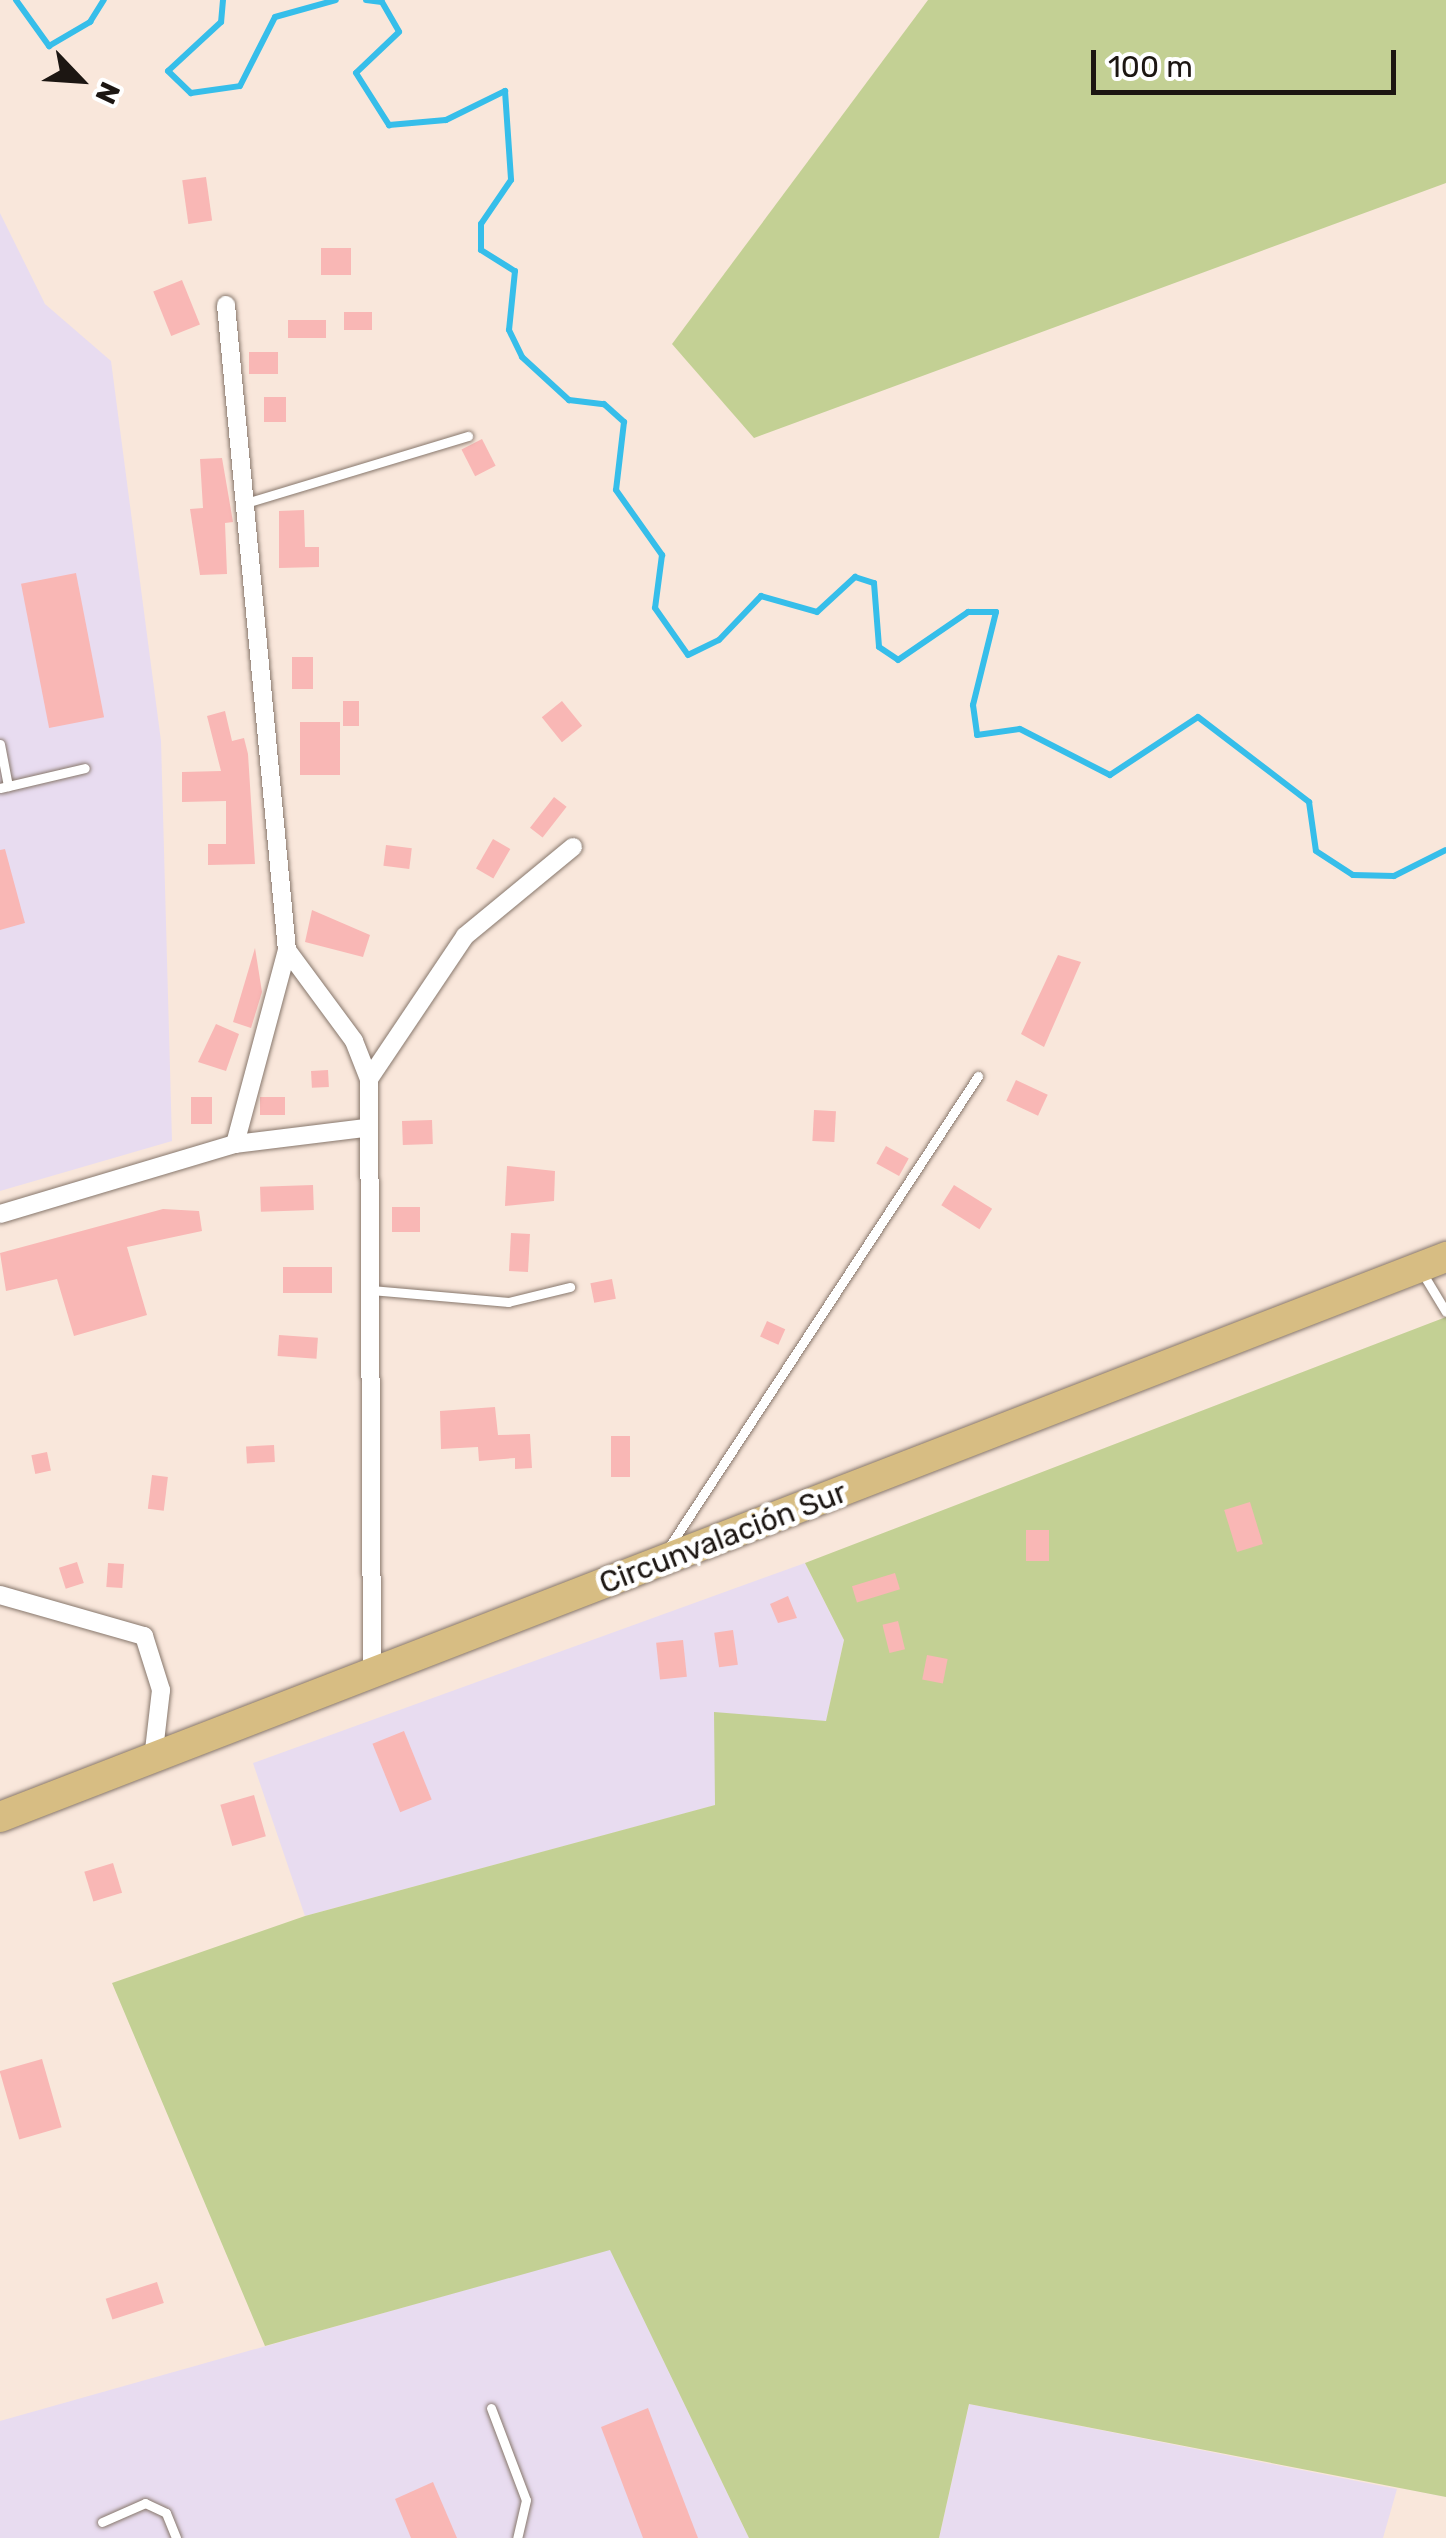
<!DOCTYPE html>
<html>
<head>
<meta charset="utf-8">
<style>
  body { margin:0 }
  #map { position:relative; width:1446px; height:2538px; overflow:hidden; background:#f9e7db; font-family:Rubik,sans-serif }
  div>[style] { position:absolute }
  .industrial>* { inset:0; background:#e8dcf0 }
  .green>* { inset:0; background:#c3d094 }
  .stream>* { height:6px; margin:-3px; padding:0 3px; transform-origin:3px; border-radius:3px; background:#36beea }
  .building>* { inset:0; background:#f9b7b5; transform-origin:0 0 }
  .roads { filter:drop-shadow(0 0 2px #87776c) drop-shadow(0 0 2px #87776c) }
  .lane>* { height:9px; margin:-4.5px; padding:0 4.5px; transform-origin:4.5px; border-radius:4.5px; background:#fff }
  .street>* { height:18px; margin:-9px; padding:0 9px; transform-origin:9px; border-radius:9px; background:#fff }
  .primary>* { height:30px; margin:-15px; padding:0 15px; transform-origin:15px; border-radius:15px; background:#d7bd83 }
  span { translate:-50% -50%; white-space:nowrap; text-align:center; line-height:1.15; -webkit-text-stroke:10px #fff; paint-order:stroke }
  .street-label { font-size:30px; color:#1c1612 }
  .north { position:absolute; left:30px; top:30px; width:100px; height:100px; -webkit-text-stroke:8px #fff; paint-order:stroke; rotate:115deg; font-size:28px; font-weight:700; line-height:40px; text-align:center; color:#1c1612 }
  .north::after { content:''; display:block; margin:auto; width:35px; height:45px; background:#1c1612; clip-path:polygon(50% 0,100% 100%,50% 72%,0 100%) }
  .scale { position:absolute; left:1091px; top:50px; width:305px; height:45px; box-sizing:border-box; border:5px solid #1c1612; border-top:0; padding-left:12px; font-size:30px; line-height:35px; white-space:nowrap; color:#1c1612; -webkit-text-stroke:8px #fff; paint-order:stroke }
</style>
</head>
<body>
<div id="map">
  <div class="industrial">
    <div style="clip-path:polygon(0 213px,45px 304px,111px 361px,161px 741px,172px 1141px,0 1191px)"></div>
    <div style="clip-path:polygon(805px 1563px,844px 1640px,826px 1722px,716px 1805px,305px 1916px,253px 1763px)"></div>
    <div style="clip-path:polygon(610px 2249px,749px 2538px,0 2538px,0 2421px)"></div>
    <div style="clip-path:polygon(969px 2404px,1397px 2489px,1383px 2538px,939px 2538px)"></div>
  </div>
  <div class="green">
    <div style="clip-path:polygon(928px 0,1446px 0,1446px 183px,754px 438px,672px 344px)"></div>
    <div style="clip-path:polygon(1446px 1317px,1446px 2497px,969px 2404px,939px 2538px,749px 2538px,610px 2250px,265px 2346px,112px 1983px,305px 1916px,715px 1805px,714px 1712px,826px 1721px,844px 1640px,805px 1563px)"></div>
  </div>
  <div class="stream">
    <div style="left:16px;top:0;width:57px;rotate:54.3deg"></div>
    <div style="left:49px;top:46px;width:48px;rotate:-30.3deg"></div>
    <div style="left:90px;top:22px;width:26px;rotate:-58deg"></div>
    <div style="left:223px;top:0;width:22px;rotate:95deg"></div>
    <div style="left:221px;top:22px;width:72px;rotate:137.2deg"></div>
    <div style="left:168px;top:71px;width:32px;rotate:44deg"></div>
    <div style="left:191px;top:93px;width:49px;rotate:-8.1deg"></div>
    <div style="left:240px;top:86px;width:77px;rotate:-63.1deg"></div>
    <div style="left:275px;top:17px;width:63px;rotate:-15.6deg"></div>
    <div style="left:366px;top:0;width:16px;rotate:7deg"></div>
    <div style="left:382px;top:2px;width:34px;rotate:60deg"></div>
    <div style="left:399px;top:32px;width:59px;rotate:136.4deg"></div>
    <div style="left:356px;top:73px;width:62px;rotate:57.6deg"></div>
    <div style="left:389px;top:125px;width:57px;rotate:-5deg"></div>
    <div style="left:446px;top:120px;width:66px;rotate:-26.2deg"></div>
    <div style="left:505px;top:91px;width:89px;rotate:86.1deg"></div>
    <div style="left:511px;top:180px;width:53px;rotate:124.3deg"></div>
    <div style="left:481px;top:224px;width:26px;rotate:90deg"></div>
    <div style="left:481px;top:250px;width:40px;rotate:32deg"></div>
    <div style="left:515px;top:271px;width:59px;rotate:95.8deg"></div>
    <div style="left:509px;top:330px;width:30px;rotate:64deg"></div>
    <div style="left:522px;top:357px;width:64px;rotate:42.5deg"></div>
    <div style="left:569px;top:400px;width:35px;rotate:7deg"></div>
    <div style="left:604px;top:404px;width:27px;rotate:42deg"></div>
    <div style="left:624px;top:422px;width:68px;rotate:96.7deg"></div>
    <div style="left:616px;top:490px;width:80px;rotate:54.7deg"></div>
    <div style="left:662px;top:555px;width:53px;rotate:97.5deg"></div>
    <div style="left:655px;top:608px;width:57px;rotate:54.9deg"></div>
    <div style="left:688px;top:655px;width:34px;rotate:-26deg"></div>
    <div style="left:719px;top:640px;width:61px;rotate:-46.3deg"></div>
    <div style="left:761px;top:596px;width:58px;rotate:15.9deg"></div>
    <div style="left:817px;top:612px;width:52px;rotate:-42.6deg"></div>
    <div style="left:855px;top:577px;width:20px;rotate:18deg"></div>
    <div style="left:874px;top:583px;width:64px;rotate:85.5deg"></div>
    <div style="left:879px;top:647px;width:23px;rotate:34deg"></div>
    <div style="left:898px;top:660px;width:85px;rotate:-34.4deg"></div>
    <div style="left:968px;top:612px;width:28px"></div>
    <div style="left:996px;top:612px;width:96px;rotate:103.9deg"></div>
    <div style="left:973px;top:705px;width:30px;rotate:82deg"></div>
    <div style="left:977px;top:735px;width:43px;rotate:-7.9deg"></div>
    <div style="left:1020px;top:729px;width:101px;rotate:27.1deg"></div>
    <div style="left:1110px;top:775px;width:105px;rotate:-33.4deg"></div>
    <div style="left:1198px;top:717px;width:140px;rotate:37.4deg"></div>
    <div style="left:1309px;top:802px;width:49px;rotate:81.9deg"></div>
    <div style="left:1316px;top:851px;width:44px;rotate:33deg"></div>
    <div style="left:1353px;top:875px;width:41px;rotate:1.4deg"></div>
    <div style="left:1394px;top:876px;width:58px;rotate:-26.6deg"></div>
  </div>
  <div class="building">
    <div style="left:206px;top:177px;width:44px;height:24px;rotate:82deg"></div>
    <div style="left:351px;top:248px;width:27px;height:30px;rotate:90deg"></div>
    <div style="left:182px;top:280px;width:48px;height:31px;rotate:68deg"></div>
    <div style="left:344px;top:312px;width:28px;height:18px"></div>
    <div style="left:326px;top:320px;width:18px;height:38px;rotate:90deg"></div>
    <div style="left:249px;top:352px;width:29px;height:22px"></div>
    <div style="left:286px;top:397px;width:25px;height:22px;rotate:90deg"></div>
    <div style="left:482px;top:439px;width:30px;height:23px;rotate:63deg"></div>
    <div style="clip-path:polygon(222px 458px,233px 522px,225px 523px,227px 574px,200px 575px,190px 509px,203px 508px,200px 459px)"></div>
    <div style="clip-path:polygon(304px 510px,305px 547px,319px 547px,319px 567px,279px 568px,279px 511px)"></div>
    <div style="left:76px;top:573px;width:147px;height:56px;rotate:79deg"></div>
    <div style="left:292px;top:657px;width:21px;height:32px"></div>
    <div style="left:343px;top:701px;width:16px;height:25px"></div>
    <div style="left:562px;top:701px;width:32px;height:26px;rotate:51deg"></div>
    <div style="clip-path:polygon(225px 711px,232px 741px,244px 738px,248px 754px,255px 864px,208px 865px,208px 844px,226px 844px,226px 801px,182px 802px,182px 772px,221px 771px,207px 716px)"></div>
    <div style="left:300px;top:722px;width:40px;height:53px"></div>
    <div style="left:554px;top:797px;width:16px;height:39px;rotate:38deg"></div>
    <div style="left:493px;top:839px;width:20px;height:34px;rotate:30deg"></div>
    <div style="left:386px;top:845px;width:26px;height:21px;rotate:7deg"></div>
    <div style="clip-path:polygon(5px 849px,25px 923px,0 930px,0 850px)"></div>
    <div style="clip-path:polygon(312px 910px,370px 935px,363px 957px,305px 942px)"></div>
    <div style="clip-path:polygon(255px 948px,262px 992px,251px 1028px,233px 1022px)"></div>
    <div style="clip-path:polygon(1058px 955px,1081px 962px,1044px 1047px,1021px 1034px)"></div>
    <div style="clip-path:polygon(216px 1024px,239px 1034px,226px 1071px,198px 1062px)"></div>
    <div style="left:328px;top:1070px;width:17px;height:17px;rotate:87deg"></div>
    <div style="left:1016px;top:1080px;width:35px;height:23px;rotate:25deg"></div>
    <div style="left:191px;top:1097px;width:21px;height:27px"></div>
    <div style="left:260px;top:1097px;width:25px;height:18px"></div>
    <div style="left:814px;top:1110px;width:22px;height:31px;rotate:3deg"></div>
    <div style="left:432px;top:1120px;width:24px;height:30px;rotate:88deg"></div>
    <div style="left:886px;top:1146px;width:26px;height:20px;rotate:29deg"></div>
    <div style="clip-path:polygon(507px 1166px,555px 1171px,554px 1201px,505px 1206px)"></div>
    <div style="left:313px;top:1185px;width:25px;height:53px;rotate:88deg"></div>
    <div style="left:954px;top:1185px;width:45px;height:24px;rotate:32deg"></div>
    <div style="left:392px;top:1207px;width:28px;height:25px"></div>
    <div style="clip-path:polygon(163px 1209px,199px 1211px,202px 1231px,127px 1247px,147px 1315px,74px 1336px,57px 1279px,6px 1291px,0 1253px)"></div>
    <div style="left:511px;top:1233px;width:19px;height:38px;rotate:3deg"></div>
    <div style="left:283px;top:1267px;width:49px;height:26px"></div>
    <div style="left:612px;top:1279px;width:20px;height:22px;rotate:79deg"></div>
    <div style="left:767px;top:1321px;width:20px;height:17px;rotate:24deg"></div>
    <div style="left:279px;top:1335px;width:39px;height:21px;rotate:4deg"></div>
    <div style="clip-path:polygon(495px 1407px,498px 1435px,530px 1434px,532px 1468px,515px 1469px,515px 1458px,479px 1461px,478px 1447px,441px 1449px,440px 1411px)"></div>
    <div style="left:611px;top:1436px;width:19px;height:41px"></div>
    <div style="left:274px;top:1445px;width:17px;height:28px;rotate:87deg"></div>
    <div style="left:47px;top:1452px;width:19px;height:16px;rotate:78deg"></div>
    <div style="left:152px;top:1475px;width:16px;height:34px;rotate:7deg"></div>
    <div style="left:1250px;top:1502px;width:44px;height:27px;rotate:73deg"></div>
    <div style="left:1026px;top:1530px;width:23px;height:31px"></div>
    <div style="left:77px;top:1562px;width:22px;height:19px;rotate:72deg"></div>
    <div style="left:108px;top:1563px;width:16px;height:24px;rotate:4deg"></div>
    <div style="left:895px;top:1573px;width:17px;height:45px;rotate:73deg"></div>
    <div style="clip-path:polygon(788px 1596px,797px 1618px,778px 1623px,770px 1604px)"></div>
    <div style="left:898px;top:1621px;width:29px;height:16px;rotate:76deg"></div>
    <div style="left:733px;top:1630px;width:35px;height:19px;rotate:82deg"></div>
    <div style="left:683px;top:1640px;width:37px;height:27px;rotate:84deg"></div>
    <div style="left:927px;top:1655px;width:21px;height:25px;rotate:11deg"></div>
    <div style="left:404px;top:1731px;width:74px;height:34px;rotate:68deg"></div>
    <div style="left:254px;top:1795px;width:43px;height:35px;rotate:74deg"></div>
    <div style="left:113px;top:1863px;width:31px;height:30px;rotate:73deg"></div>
    <div style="left:42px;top:2059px;width:71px;height:44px;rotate:74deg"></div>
    <div style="left:157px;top:2282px;width:22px;height:54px;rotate:72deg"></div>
    <div style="clip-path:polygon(648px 2408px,698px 2538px,643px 2538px,601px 2427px)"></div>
    <div style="clip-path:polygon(433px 2482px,457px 2538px,411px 2538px,395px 2499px)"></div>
  </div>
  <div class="roads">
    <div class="lane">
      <div style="left:246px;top:503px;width:232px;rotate:-16.8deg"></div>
      <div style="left:0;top:744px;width:43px;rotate:79.2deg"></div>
      <div style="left:0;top:788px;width:87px;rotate:-13.2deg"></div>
      <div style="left:1423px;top:1274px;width:44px;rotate:58.8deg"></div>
      <div style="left:371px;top:1290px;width:138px;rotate:5deg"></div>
      <div style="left:508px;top:1302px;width:64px;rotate:-13.6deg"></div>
      <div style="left:667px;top:1550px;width:567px;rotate:-56.73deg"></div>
      <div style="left:491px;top:2408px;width:98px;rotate:69.2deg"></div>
      <div style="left:526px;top:2500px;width:39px;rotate:103deg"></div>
      <div style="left:102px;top:2522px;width:47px;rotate:-23.8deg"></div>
      <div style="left:145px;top:2503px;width:23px;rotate:25deg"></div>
      <div style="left:166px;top:2513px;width:27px;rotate:68deg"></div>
    </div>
    <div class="street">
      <div style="left:226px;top:305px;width:648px;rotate:84.6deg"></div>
      <div style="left:287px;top:950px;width:113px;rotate:53.6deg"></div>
      <div style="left:354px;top:1041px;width:41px;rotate:68.5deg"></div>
      <div style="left:369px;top:1079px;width:595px;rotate:89.71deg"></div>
      <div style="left:369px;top:1079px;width:172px;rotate:-56.1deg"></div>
      <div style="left:465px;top:936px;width:140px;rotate:-39.5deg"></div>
      <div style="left:235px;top:1144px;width:201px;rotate:-75deg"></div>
      <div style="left:0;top:1214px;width:245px;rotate:-16.6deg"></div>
      <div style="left:235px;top:1144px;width:131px;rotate:-7deg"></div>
      <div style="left:0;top:1595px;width:150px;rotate:15.9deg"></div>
      <div style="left:144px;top:1636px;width:57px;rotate:72.5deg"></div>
      <div style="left:161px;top:1690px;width:69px;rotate:96.6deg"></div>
    </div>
    <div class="primary">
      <div style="left:0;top:1817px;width:1551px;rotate:-21.17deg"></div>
    </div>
  </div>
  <div class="street-label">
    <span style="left:723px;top:1538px;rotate:-21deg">Circunvalación Sur</span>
  </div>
  <div class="north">N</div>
  <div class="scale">100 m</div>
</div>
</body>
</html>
